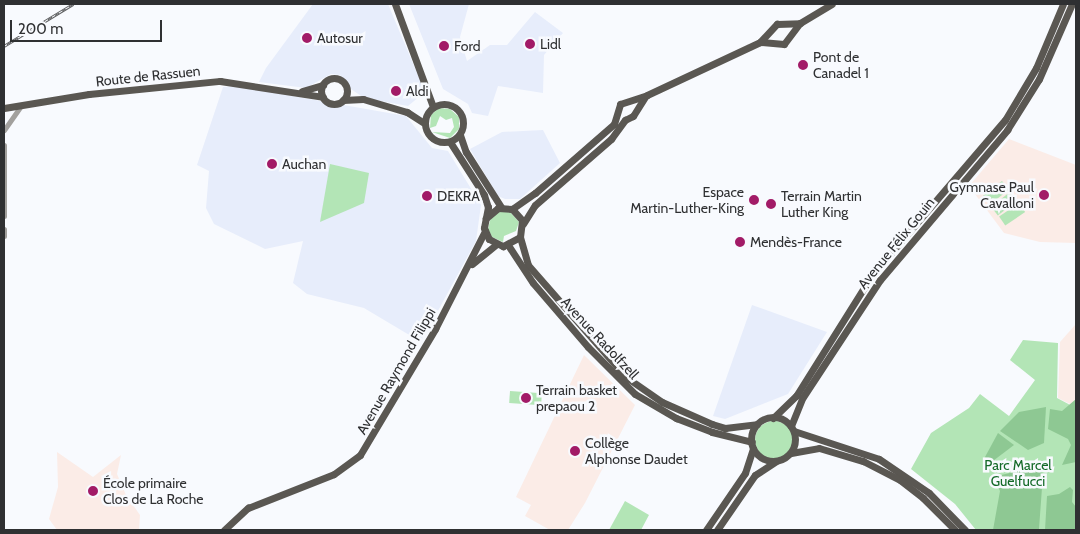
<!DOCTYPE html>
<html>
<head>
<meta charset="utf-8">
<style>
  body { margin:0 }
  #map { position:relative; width:1080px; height:534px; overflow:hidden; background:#f8fafe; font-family:Cabin,sans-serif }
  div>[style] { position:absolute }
  .built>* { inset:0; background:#e7edfb }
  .education>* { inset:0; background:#fbece7 }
  .green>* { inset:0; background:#b3e5b6; transform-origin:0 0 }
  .round { border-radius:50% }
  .forest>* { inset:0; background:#8ec893 }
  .minor>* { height:5px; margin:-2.5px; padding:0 2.5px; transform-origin:2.5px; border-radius:2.5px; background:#a2a09d }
  .major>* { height:7px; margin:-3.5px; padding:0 3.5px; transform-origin:3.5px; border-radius:3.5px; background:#5a5752 }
  .major>.ring { margin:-3.5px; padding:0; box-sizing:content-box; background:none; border:7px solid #5a5752; border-radius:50% }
  .rail>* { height:3px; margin-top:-1.5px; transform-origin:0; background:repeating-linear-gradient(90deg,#f8fafe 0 4px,#5c5d5f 0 8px); box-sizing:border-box; border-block:1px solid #5c5d5f }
  .dots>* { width:14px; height:14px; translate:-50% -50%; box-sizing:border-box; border:2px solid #f8fafe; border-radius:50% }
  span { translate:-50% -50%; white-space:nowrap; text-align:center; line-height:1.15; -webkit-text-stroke:5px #f8fafe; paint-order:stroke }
  .poi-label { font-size:14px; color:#2f3032 }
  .left { translate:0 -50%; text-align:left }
  .right { translate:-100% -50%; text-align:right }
  .street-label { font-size:14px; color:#2f3032 }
  .park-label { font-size:14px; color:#146a28 }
  .frame { position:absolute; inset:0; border:5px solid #2f3032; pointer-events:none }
  .scale { position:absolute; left:10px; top:20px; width:152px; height:22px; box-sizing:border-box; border:2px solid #2f3032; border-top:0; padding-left:6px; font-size:15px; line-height:18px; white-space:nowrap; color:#2f3032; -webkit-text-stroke:4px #f8fafe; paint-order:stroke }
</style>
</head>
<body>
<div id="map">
  <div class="built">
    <div style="clip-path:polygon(313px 4px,388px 4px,425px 92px,408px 106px,364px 98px,351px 89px,340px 75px,331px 74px,306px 88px,259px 82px,266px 68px)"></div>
    <div style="clip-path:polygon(409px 4px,469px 4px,460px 37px,467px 61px,490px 45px,507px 45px,535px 12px,563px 33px,544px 55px,543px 93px,498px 86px,488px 116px,472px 113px,468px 104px,443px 89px)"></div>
    <div style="clip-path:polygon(235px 86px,406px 116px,432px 148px,448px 151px,481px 205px,476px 241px,421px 342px,364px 308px,307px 294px,293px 283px,303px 241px,265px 249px,214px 224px,206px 208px,209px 171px,197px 165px,223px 87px)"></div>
    <div style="clip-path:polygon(543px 130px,560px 163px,520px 199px,505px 199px,498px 196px,470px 149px,502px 132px)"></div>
    <div style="clip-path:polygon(752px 305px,827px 332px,788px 394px,725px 419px,713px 416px)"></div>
  </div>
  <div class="education">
    <div style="clip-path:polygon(1009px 139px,1076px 165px,1076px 243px,1040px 242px,1004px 233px,969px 186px)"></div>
    <div style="clip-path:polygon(1076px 324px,1076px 407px,1058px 398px,1060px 342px)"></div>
    <div style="clip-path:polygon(584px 355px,635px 405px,585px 503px,568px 530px,550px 530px,525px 516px,531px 505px,516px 497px)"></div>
    <div style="clip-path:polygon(57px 452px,93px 477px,121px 455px,117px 474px,126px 495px,140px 515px,139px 530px,57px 530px,49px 519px,58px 487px)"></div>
  </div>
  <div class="green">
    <div style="clip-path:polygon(439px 108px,450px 109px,459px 117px,459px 129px,450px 138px,432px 132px,450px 133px,454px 127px,452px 118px,446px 120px,440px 116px,436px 126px,430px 128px,431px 115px)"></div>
    <div style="clip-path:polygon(330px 164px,369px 173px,364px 203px,320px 222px)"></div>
    <div style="left:1002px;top:181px;width:11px;height:24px;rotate:52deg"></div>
    <div style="left:1010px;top:192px;width:11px;height:24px;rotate:52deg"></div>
    <div style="left:1019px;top:203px;width:11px;height:24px;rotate:56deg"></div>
    <div style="clip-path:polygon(498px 211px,510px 212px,519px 222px,516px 231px,504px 236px,503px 242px,492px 237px,488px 229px,491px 217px)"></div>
    <div style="clip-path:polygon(1023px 340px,1058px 343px,1057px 398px,1076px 408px,1076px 530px,976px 530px,955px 504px,911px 469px,931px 433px,969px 408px,980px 394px,1009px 416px,1035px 380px,1010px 360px)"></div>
    <div style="left:510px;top:391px;width:32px;height:12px;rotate:4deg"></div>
    <div class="round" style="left:755px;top:421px;width:38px;height:38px"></div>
    <div style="clip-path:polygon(625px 501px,649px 515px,641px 530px,609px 530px)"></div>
  </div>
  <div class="forest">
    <div style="clip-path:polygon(1076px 399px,1076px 462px,1062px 465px,1071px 445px,1068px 439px,1048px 429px,1050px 409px,1062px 411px)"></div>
    <div style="clip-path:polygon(1046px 407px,1044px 443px,1028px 450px,1000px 431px,1019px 412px)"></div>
    <div style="clip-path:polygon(998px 433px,1014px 445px,989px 464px,985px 457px)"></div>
    <div style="clip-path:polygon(1034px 467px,1043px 474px,1039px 529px,993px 530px,1000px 491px,993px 477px)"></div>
    <div style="clip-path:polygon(1070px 487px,1073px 490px,1072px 502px,1076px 507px,1076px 530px,1045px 530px,1047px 496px,1059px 494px)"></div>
  </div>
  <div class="minor">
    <div style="left:4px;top:130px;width:29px;rotate:-55deg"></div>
    <div style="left:4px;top:145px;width:71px;rotate:90deg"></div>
    <div style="left:4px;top:229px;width:7px;rotate:90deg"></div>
  </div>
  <div class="major">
    <div style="left:395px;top:4px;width:110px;rotate:69.7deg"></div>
    <div style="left:761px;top:42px;width:23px;rotate:5deg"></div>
    <div style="left:784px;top:44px;width:26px;rotate:-53deg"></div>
    <div class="ring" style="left:321px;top:78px;width:19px;height:19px"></div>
    <div style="left:302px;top:91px;width:22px;rotate:-16deg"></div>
    <div style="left:343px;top:100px;width:20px;rotate:-3deg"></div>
    <div style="left:363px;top:99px;width:46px;rotate:16.5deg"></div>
    <div style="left:407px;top:112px;width:20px;rotate:33deg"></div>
    <div class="ring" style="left:425px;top:104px;width:31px;height:31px"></div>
    <div style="left:4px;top:108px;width:86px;rotate:-9.4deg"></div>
    <div style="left:89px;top:94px;width:132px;rotate:-5.7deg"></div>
    <div style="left:220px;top:81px;width:104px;rotate:8.8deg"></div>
    <div style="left:625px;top:120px;width:9px;rotate:-27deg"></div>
    <div style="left:633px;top:116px;width:22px;rotate:-58deg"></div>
    <div style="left:460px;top:135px;width:18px;rotate:71deg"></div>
    <div style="left:466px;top:152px;width:65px;rotate:57.5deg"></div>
    <div style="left:450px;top:142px;width:63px;rotate:57.3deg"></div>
    <div style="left:484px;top:195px;width:13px;rotate:72deg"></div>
    <div style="left:488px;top:207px;width:21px;rotate:101deg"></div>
    <div style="left:484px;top:228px;width:12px;rotate:66deg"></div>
    <div style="left:489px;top:239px;width:16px;rotate:27deg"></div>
    <div style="left:503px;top:246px;width:19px;rotate:-28deg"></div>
    <div style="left:520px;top:237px;width:17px;rotate:-83deg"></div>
    <div style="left:522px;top:220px;width:15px;rotate:-132deg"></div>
    <div style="left:512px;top:209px;width:14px;rotate:-176deg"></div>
    <div style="left:498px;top:208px;width:16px;rotate:140deg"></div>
    <div style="left:512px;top:209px;width:28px;rotate:-35deg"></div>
    <div style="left:535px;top:193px;width:105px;rotate:-41.1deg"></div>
    <div style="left:614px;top:124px;width:21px;rotate:-73deg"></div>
    <div style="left:620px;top:104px;width:28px;rotate:-18deg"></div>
    <div style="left:647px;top:95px;width:125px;rotate:-25.1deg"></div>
    <div style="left:760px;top:42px;width:25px;rotate:-47deg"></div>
    <div style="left:777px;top:24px;width:23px;rotate:-2deg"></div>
    <div style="left:800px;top:23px;width:37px;rotate:-31deg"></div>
    <div style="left:523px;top:224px;width:22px;rotate:-58deg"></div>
    <div style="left:535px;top:205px;width:101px;rotate:-41deg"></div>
    <div style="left:611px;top:139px;width:24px;rotate:-54deg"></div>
    <div style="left:520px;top:237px;width:29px;rotate:74deg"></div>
    <div style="left:528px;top:265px;width:149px;rotate:48.8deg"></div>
    <div style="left:626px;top:377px;width:44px;rotate:34.8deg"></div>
    <div style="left:662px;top:402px;width:55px;rotate:23.7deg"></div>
    <div style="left:712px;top:424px;width:14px;rotate:17deg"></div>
    <div style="left:725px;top:428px;width:32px;rotate:-7deg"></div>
    <div style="left:508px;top:245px;width:45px;rotate:56.7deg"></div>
    <div style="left:533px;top:283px;width:84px;rotate:49.3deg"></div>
    <div style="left:588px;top:347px;width:66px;rotate:45deg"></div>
    <div style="left:635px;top:394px;width:48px;rotate:30.3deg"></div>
    <div style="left:676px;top:418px;width:39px;rotate:21deg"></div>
    <div style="left:712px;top:432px;width:41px;rotate:14deg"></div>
    <div style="left:472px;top:264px;width:32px;rotate:-39deg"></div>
    <div class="ring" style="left:751px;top:417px;width:37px;height:37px"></div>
    <div style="left:773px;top:418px;width:32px;rotate:-44deg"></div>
    <div style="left:796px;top:396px;width:143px;rotate:-57.9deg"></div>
    <div style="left:872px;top:275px;width:204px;rotate:-49.4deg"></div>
    <div style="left:1005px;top:120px;width:61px;rotate:-59.2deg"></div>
    <div style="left:1036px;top:68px;width:69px;rotate:-67.1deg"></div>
    <div style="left:791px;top:426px;width:31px;rotate:-68deg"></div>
    <div style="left:803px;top:397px;width:140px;rotate:-56.7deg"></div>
    <div style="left:880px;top:280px;width:197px;rotate:-49.7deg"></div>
    <div style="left:1007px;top:130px;width:60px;rotate:-57.9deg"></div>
    <div style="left:1039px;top:79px;width:82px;rotate:-66.3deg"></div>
    <div style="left:794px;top:431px;width:89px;rotate:18.2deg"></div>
    <div style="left:879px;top:459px;width:60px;rotate:34.2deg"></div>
    <div style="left:929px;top:493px;width:52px;rotate:45.8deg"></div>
    <div style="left:791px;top:453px;width:28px;rotate:-10deg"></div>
    <div style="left:819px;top:448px;width:46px;rotate:16.5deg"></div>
    <div style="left:863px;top:461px;width:42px;rotate:27.2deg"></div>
    <div style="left:900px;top:480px;width:29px;rotate:38deg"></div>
    <div style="left:923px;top:498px;width:45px;rotate:45deg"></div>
    <div style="left:224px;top:530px;width:33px;rotate:-43deg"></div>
    <div style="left:248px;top:508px;width:92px;rotate:-21.6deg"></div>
    <div style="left:334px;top:474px;width:32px;rotate:-36deg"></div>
    <div style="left:360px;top:455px;width:147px;rotate:-59.2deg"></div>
    <div style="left:435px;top:329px;width:110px;rotate:-63deg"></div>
    <div style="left:706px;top:530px;width:69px;rotate:-55.6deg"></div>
    <div style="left:745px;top:473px;width:26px;rotate:-72deg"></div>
    <div style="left:717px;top:530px;width:67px;rotate:-55.4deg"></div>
    <div style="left:755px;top:475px;width:24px;rotate:-33deg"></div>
  </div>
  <div class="rail">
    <div style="left:4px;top:46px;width:81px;rotate:-31.3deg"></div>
  </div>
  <div class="dots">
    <div style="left:307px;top:38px;background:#a21b67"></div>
    <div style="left:530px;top:44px;background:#a21b67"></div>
    <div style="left:444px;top:46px;background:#a21b67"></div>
    <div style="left:803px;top:65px;background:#a21b67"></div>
    <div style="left:396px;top:91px;background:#a21b67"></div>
    <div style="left:272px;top:164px;background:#a21b67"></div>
    <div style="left:1044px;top:195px;background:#a21b67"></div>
    <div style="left:427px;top:196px;background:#a21b67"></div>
    <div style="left:754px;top:200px;background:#a21b67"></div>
    <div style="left:771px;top:204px;background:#a21b67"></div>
    <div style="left:740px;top:242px;background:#a21b67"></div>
    <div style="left:526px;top:398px;background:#a21b67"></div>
    <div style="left:575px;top:451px;background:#a21b67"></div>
    <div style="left:93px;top:491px;background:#a21b67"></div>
  </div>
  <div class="poi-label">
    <span class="left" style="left:317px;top:38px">Autosur</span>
    <span class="left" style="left:540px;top:44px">Lidl</span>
    <span class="left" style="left:454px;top:46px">Ford</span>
    <span class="left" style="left:813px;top:65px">Pont de<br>Canadel 1</span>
    <span class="left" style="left:406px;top:91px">Aldi</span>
    <span class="left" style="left:282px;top:164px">Auchan</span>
    <span class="right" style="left:1034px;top:195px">Gymnase Paul<br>Cavalloni</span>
    <span class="right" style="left:744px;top:200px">Espace<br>Martin-Luther-King</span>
    <span class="left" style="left:437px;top:196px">DEKRA</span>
    <span class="left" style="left:781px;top:204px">Terrain Martin<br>Luther King</span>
    <span class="left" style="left:750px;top:242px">Mendès-France</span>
    <span class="left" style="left:536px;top:398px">Terrain basket<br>prepaou 2</span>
    <span class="left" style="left:585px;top:451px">Collège<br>Alphonse Daudet</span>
    <span class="left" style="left:103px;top:491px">École primaire<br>Clos de La Roche</span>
  </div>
  <div class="street-label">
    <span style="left:148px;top:76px;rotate:-6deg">Route de Rassuen</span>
    <span style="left:896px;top:243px;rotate:-51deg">Avenue Félix Gouin</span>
    <span style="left:600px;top:338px;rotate:47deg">Avenue Radolfzell</span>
    <span style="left:396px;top:371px;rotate:-60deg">Avenue Raymond Filippi</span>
  </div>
  <div class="park-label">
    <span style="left:1018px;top:473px">Parc Marcel<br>Guelfucci</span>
  </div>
  <div class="frame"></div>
  <div class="scale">200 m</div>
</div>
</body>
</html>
